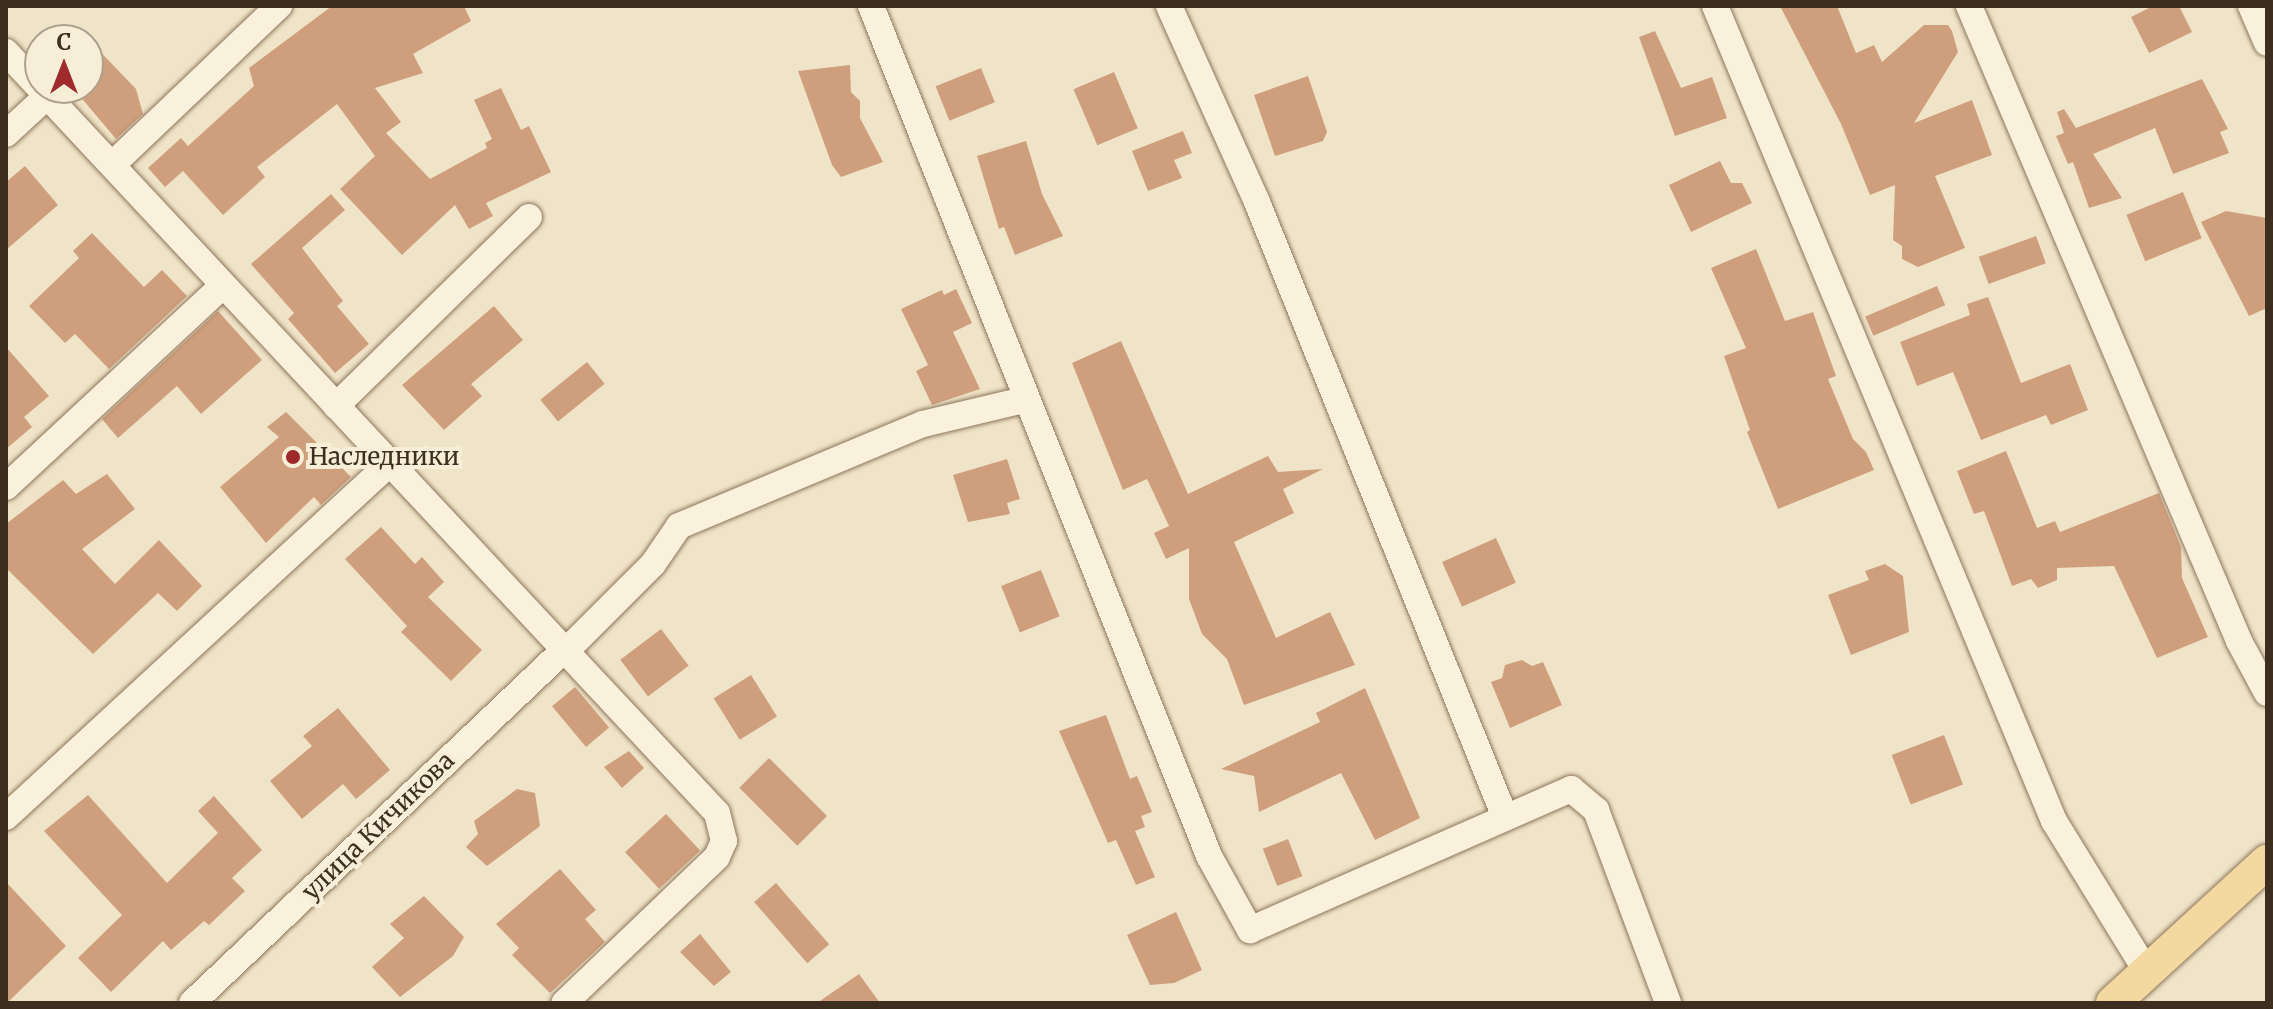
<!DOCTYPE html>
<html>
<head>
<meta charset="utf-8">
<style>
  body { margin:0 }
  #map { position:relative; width:2273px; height:1009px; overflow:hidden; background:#f0e4c8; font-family:Merriweather,serif }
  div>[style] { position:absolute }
  .building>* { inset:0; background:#cf9f7d; transform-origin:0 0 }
  .roads { filter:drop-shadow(0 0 2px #8d765c) drop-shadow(0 0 2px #8d765c) }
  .minor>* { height:26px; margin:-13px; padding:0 13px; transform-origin:13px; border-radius:13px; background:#faf1dc }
  .major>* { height:34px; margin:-17px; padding:0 17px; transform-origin:17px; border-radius:17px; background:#f3d9a0 }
  .dots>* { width:22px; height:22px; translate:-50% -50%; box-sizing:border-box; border:4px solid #f7eed8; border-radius:50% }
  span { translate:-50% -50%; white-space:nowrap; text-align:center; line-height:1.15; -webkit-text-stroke:8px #f7eed8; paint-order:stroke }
  .poi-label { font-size:24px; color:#3d2e20 }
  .left { translate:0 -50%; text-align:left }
  .street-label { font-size:24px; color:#3d2e20 }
  .frame { position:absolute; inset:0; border:8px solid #3d2e20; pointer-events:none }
  .north { position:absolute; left:24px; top:24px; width:80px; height:80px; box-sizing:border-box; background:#f7eed8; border:2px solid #ada18e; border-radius:50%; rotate:0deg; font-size:22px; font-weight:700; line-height:32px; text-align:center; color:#3d2e20 }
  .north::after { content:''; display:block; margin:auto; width:28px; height:36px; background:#9e2a2b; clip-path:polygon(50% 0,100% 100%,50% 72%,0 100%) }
</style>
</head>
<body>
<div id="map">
  <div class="building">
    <div style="clip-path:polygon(332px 6px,464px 6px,471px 21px,413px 54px,423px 73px,375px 88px,401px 122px,386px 133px,430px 179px,487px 148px,485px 143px,492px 139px,474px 100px,501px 88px,521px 130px,529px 126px,551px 172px,486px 203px,493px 216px,469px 229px,455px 205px,402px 255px,340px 189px,375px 156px,337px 104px,257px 167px,265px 177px,223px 215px,183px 171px,165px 187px,148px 168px,181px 138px,188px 146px,254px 86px,249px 68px)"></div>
    <div style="clip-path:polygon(1780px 6px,1837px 6px,1856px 53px,1874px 45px,1882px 62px,1924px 25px,1948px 25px,1952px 31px,1958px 52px,1914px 123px,1972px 100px,1992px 155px,1935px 176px,1965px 248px,1918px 267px,1902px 259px,1902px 246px,1893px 240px,1895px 185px,1870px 195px,1841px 124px)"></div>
    <div style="clip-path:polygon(2153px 6px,2179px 6px,2192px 32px,2149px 53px,2131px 17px)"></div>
    <div style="clip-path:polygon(1655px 31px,1681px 88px,1712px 77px,1727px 118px,1675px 136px,1639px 37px)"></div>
    <div style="clip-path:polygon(88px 39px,136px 89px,143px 114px,116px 139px,73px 88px,88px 88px)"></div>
    <div style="clip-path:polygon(850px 65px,851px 92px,860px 101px,860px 118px,883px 162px,841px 177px,832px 165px,798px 71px)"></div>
    <div style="left:981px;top:68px;width:37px;height:49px;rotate:68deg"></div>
    <div style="left:1114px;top:72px;width:61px;height:44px;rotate:67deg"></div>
    <div style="clip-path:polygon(1308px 76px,1327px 132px,1323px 141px,1275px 156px,1254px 95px)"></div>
    <div style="clip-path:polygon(2202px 79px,2228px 129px,2220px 132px,2229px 153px,2173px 174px,2155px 128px,2093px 154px,2122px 198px,2089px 208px,2073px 162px,2068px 164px,2056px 136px,2064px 133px,2057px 112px,2064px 109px,2076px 128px)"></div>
    <div style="clip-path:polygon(1183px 131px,1192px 153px,1174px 160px,1182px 178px,1148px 191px,1132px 151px)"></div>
    <div style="clip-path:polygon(1026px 141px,1042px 194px,1063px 236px,1015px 255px,1004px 227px,999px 229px,977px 156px)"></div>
    <div style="clip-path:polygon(1720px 161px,1731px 183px,1742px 183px,1752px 203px,1691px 232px,1669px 185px)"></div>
    <div style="clip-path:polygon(25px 166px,58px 205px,6px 250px,6px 182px)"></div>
    <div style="left:2183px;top:192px;width:50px;height:61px;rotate:68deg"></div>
    <div style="clip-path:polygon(331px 194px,345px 210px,302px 248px,343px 301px,337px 306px,369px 344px,335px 373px,288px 319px,294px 313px,251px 264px)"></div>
    <div style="clip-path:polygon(2226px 211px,2267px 218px,2267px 308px,2249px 316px,2201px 222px)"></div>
    <div style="clip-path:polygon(92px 233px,144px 287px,162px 270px,187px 296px,109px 369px,75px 334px,65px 343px,29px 306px,79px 258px,73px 251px)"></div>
    <div style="left:2036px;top:236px;width:29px;height:61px;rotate:70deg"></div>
    <div style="clip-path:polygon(1756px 249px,1785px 321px,1813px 312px,1836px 376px,1828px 379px,1853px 439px,1866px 452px,1874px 470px,1778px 509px,1747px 432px,1750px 430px,1724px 356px,1746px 348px,1711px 268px)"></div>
    <div style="left:1937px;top:286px;width:21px;height:78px;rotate:67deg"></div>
    <div style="clip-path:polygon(956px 289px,972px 323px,953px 332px,980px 389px,932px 405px,916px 371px,928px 365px,901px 309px,942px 290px,944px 295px)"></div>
    <div style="clip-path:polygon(1988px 297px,2021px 383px,2070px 364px,2088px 410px,2051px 425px,2046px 415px,1981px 440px,1953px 372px,1917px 386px,1900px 342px,1970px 315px,1967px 304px)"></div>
    <div style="clip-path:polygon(494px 306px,523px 340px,471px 384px,482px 396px,444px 430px,402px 385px)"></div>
    <div style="clip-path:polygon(218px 311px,262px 360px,201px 414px,177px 386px,118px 438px,102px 419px)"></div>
    <div style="clip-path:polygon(1121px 341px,1188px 494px,1268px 456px,1278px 472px,1323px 469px,1283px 489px,1294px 513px,1234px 542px,1276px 638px,1330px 612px,1355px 665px,1244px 705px,1227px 659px,1202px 634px,1189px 599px,1189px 548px,1166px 559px,1154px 533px,1169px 526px,1147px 479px,1123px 490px,1072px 363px)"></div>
    <div style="clip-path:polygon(6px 347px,49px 396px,24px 417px,32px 427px,6px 449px)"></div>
    <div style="left:587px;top:362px;width:28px;height:60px;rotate:51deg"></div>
    <div style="clip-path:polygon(286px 412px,351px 477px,321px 505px,314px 497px,266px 543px,220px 487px,279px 437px,267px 427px)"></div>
    <div style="clip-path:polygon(2006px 451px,2037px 528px,2055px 521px,2060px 532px,2159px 493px,2181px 547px,2182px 578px,2208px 637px,2157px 658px,2114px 566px,2057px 568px,2057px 580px,2038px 588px,2031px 579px,2012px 586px,1984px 511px,1974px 514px,1957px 471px)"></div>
    <div style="clip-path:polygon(1007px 459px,1020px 499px,1007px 503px,1010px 514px,968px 522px,953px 475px)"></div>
    <div style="clip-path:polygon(107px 474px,135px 509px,82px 549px,115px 584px,159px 540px,202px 586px,177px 611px,158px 593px,93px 654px,6px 568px,6px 524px,63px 480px,76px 494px)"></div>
    <div style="clip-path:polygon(381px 527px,415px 564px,422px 557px,444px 582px,428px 597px,482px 650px,451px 681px,401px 632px,407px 626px,345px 559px)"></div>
    <div style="left:1496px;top:538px;width:49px;height:59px;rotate:66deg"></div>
    <div style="clip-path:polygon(1885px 564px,1903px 576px,1909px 632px,1851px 655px,1828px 595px,1869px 580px,1865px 571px)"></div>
    <div style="left:1041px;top:570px;width:50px;height:43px;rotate:68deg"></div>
    <div style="left:661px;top:629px;width:46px;height:51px;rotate:53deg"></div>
    <div style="clip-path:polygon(1522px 660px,1532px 666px,1543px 662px,1562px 705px,1510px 728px,1491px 682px,1502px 678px,1505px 665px)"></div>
    <div style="left:751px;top:675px;width:49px;height:44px;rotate:58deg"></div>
    <div style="left:575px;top:687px;width:53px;height:30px;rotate:50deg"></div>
    <div style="clip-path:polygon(1365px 688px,1420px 818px,1375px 840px,1341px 773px,1259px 812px,1254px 776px,1221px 769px,1320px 722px,1316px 713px)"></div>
    <div style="clip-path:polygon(338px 708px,390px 770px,356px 799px,343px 784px,302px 819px,270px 781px,312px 746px,303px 736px)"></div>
    <div style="clip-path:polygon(1106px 715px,1130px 779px,1137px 776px,1152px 812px,1141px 816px,1145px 827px,1135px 831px,1155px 877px,1136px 885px,1116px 840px,1108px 843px,1059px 731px)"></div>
    <div style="left:1944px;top:735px;width:53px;height:56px;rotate:69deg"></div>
    <div style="clip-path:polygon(629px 751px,644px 768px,622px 788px,604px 767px)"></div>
    <div style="left:769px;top:758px;width:82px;height:42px;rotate:45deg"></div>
    <div style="clip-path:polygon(517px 789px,535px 793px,540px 826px,487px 866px,466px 847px,478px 834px,474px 821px)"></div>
    <div style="clip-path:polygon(88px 795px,167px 883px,218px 833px,198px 811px,214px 796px,262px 850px,232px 878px,245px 891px,209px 925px,204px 921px,171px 950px,163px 941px,111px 992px,78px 958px,122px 915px,44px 831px)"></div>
    <div style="left:666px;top:814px;width:50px;height:56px;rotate:47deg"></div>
    <div style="left:1288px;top:839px;width:40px;height:27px;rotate:69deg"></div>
    <div style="clip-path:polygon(560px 869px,596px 910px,585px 919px,605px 942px,550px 993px,512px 955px,519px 948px,496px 924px)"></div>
    <div style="clip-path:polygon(6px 882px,66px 946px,7px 1003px,6px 1003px)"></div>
    <div style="left:776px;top:883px;width:81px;height:29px;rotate:49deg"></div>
    <div style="clip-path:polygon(424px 896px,464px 937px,453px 956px,400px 997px,372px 967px,404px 938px,390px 924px)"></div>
    <div style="clip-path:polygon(1176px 912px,1202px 970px,1174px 983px,1150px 985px,1127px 935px)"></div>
    <div style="clip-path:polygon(700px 934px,731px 972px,714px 986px,680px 952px)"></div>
    <div style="clip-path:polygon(859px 974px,880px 1003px,817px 1003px)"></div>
  </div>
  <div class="roads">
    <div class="minor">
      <div style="left:871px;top:6px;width:915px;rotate:68.31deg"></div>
      <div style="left:1209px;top:856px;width:85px;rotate:61deg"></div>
      <div style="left:1250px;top:930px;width:351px;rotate:-23.7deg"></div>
      <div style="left:1571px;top:789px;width:33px;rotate:40deg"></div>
      <div style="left:1596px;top:810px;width:206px;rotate:69.5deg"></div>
      <div style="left:1169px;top:6px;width:215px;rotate:65.8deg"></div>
      <div style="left:1257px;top:202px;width:663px;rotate:68.04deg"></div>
      <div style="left:1715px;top:6px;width:883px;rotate:67.42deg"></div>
      <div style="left:2054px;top:821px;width:177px;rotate:58.4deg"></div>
      <div style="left:1969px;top:6px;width:690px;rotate:66.96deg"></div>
      <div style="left:2239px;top:641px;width:59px;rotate:61.7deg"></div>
      <div style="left:2251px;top:6px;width:40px;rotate:66.6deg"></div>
      <div style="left:6px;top:52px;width:1041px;rotate:46.95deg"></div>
      <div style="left:717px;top:813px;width:29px;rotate:76deg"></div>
      <div style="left:724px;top:841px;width:17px;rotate:114deg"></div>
      <div style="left:717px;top:857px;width:211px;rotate:136.3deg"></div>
      <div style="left:6px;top:134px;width:56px;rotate:-42.8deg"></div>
      <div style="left:112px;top:165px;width:231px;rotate:-43.6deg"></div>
      <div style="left:336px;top:406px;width:270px;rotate:-44.4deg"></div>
      <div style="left:6px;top:487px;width:296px;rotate:-42.9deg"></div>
      <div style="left:565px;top:652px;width:124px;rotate:-45deg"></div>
      <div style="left:653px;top:564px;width:46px;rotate:-55.6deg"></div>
      <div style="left:679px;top:526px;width:264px;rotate:-22.7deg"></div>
      <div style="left:923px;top:424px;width:104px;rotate:-13.4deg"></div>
      <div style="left:6px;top:817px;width:522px;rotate:-42.67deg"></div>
      <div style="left:192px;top:1003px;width:513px;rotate:-43.5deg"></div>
    </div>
    <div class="major">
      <div style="left:2113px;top:1003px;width:209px;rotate:-42.5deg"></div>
    </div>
  </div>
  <div class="dots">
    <div style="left:293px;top:457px;background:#9e2a2b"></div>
  </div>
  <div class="poi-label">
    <span class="left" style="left:309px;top:457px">Наследники</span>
  </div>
  <div class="street-label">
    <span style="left:378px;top:826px;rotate:-44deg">улица Кичикова</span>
  </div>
  <div class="frame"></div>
  <div class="north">С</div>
</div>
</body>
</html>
